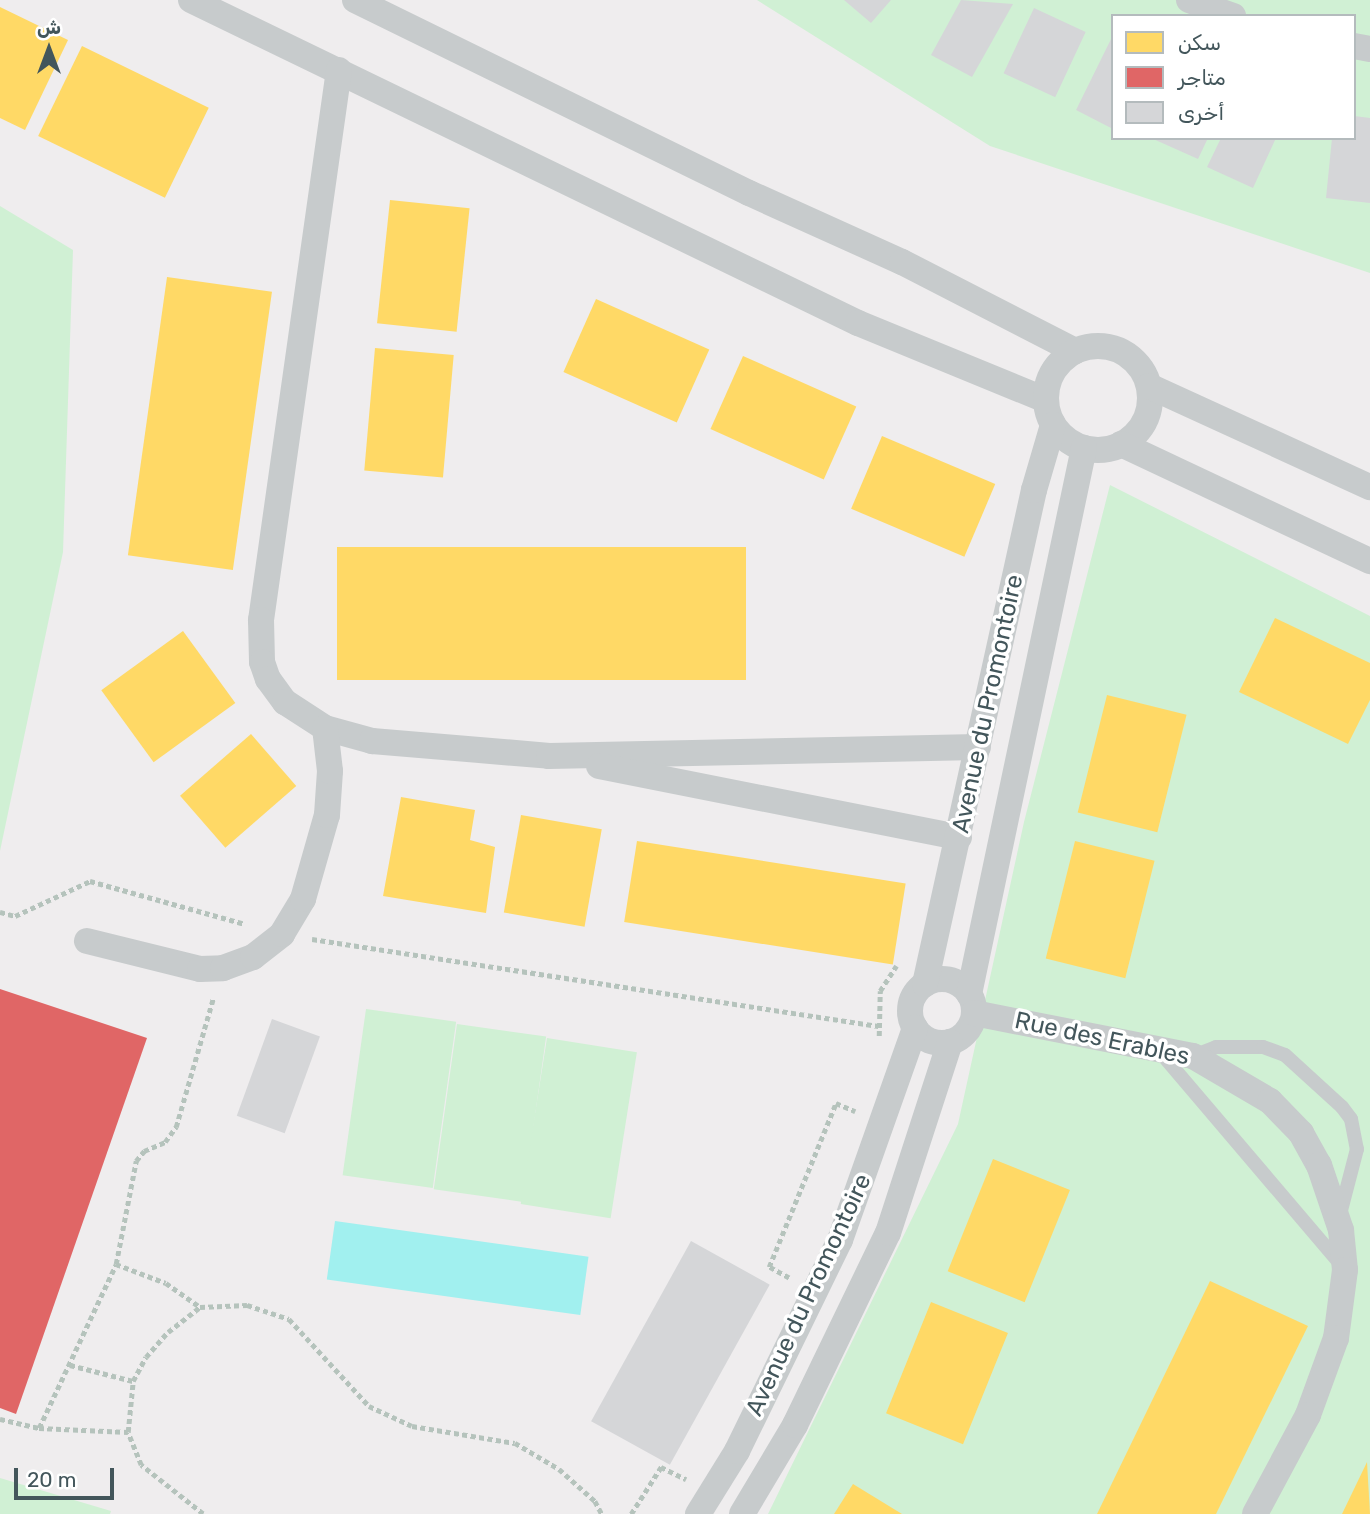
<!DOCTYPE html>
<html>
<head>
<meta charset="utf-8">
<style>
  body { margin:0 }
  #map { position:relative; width:1370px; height:1514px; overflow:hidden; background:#efedee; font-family:Rubik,Vazirmatn,sans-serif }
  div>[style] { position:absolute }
  .green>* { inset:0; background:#d0f0d4; transform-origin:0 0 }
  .water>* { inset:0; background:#a1f0ef; transform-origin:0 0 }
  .homes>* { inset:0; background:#ffd966; transform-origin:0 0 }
  .shops>* { inset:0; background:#e06666 }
  .building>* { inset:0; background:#d5d6d8; transform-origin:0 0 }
  .path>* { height:4.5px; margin-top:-2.25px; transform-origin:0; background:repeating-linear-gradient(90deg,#b5c3bc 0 5px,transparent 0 8.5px) }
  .lane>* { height:14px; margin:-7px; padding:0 7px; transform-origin:7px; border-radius:7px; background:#c7cbcc }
  .street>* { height:26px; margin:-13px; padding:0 13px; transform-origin:13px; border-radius:13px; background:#c7cbcc }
  .street>.ring { margin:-13px; padding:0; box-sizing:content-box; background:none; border:26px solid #c7cbcc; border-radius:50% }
  span { translate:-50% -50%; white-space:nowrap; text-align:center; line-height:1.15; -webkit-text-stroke:7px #fff; paint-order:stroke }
  .street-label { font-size:24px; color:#43565b }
  .legend { position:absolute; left:1111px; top:14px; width:245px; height:126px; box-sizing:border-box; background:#fff; border:2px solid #b4bbbd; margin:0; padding:9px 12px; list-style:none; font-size:21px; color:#43565b }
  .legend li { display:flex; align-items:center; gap:14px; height:35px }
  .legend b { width:35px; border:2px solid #b4bbbd }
  .north { position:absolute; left:14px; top:14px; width:70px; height:70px; -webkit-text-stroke:5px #fff; paint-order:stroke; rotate:0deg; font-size:19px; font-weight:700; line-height:28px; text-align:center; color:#43565b }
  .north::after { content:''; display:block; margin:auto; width:24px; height:32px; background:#43565b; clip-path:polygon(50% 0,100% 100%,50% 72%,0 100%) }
  .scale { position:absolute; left:14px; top:1468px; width:100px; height:32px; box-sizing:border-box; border:4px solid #43565b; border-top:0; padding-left:9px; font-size:21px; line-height:24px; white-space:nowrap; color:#43565b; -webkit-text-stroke:5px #fff; paint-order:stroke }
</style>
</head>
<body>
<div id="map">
  <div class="green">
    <div style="clip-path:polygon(evenodd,757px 0,1370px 0,1370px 273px,990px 146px,757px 0,1113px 16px,1354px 16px,1354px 138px,1113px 138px,1113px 16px)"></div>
    <div style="clip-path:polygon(0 206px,73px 250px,63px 552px,0 851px)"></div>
    <div style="clip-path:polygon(1110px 485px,1370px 616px,1370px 1514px,768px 1514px,958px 1124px,1024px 822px)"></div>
    <div style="left:366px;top:1009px;width:91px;height:168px;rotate:8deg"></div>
    <div style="left:457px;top:1024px;width:90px;height:167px;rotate:8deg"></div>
    <div style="left:547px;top:1038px;width:91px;height:168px;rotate:9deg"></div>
    <div style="clip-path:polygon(0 1478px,111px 1511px,110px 1514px,0 1514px)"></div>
  </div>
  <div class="water">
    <div style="left:335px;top:1221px;width:256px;height:59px;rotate:8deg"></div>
  </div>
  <div class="homes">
    <div style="clip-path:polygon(0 7px,68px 40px,25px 130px,0 118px)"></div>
    <div style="left:82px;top:46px;width:141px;height:100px;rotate:26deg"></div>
    <div style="left:390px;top:200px;width:80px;height:124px;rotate:6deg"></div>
    <div style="left:167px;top:277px;width:106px;height:281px;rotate:8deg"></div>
    <div style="left:596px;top:299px;width:124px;height:80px;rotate:24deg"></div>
    <div style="left:375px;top:348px;width:79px;height:123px;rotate:5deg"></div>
    <div style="left:743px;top:356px;width:124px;height:80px;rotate:24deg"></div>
    <div style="left:882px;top:436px;width:123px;height:79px;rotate:23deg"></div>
    <div style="left:746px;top:547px;width:133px;height:409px;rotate:90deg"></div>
    <div style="clip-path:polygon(1275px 618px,1370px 663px,1370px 700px,1348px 744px,1239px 692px)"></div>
    <div style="left:183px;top:631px;width:89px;height:101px;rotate:54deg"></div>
    <div style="left:1107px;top:695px;width:82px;height:121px;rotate:14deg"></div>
    <div style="left:251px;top:734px;width:69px;height:94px;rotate:49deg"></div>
    <div style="clip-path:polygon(401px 797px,475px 810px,470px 840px,495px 847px,486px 913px,383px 896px)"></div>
    <div style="left:521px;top:815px;width:82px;height:99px;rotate:10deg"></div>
    <div style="left:637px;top:841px;width:272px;height:82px;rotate:9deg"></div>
    <div style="left:1075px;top:841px;width:82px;height:121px;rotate:14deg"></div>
    <div style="left:993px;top:1159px;width:83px;height:121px;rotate:22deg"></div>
    <div style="clip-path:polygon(1210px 1281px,1308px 1326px,1216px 1514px,1097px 1514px)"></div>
    <div style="left:931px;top:1302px;width:83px;height:120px;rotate:22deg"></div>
    <div style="clip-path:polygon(1367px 1462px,1370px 1514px,1342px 1514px)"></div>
    <div style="clip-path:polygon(853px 1484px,902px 1514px,834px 1514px)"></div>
  </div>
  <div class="shops">
    <div style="clip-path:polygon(0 989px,147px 1038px,16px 1414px,0 1408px)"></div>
  </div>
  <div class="building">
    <div style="clip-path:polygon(844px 0,891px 0,871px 23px)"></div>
    <div style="clip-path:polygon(961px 0,1013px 4px,972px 77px,931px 55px)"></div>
    <div style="left:1034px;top:8px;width:57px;height:72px;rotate:25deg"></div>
    <div style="clip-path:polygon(1113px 35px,1113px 129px,1076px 110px)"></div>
    <div style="clip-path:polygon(1354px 116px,1370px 118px,1370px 203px,1326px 198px,1332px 138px,1354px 138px)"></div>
    <div style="clip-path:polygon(1151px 138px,1208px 138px,1198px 159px)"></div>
    <div style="clip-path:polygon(1221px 138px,1276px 138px,1253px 188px,1207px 167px)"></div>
    <div style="left:272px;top:1019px;width:51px;height:103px;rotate:20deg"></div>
    <div style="left:691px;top:1241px;width:90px;height:206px;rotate:29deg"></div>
  </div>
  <div class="path">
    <div style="left:0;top:912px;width:16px;rotate:15deg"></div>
    <div style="left:15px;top:916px;width:83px;rotate:-25deg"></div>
    <div style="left:90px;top:881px;width:161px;rotate:15.5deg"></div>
    <div style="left:312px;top:939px;width:573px;rotate:8.74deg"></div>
    <div style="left:879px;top:1036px;width:45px;rotate:-88.7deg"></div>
    <div style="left:880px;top:991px;width:30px;rotate:-57deg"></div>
    <div style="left:116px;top:1264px;width:53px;rotate:20.8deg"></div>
    <div style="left:166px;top:1283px;width:42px;rotate:35.2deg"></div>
    <div style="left:789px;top:1278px;width:23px;rotate:-151deg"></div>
    <div style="left:769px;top:1267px;width:177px;rotate:-67.8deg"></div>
    <div style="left:836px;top:1103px;width:21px;rotate:23deg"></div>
    <div style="left:70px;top:1365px;width:65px;rotate:14.3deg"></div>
    <div style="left:0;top:1419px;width:40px;rotate:13deg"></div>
    <div style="left:39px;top:1428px;width:89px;rotate:2.6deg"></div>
    <div style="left:39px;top:1428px;width:181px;rotate:-64.8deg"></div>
    <div style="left:116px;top:1264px;width:105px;rotate:-79deg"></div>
    <div style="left:136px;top:1161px;width:13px;rotate:-51deg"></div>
    <div style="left:144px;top:1151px;width:23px;rotate:-23deg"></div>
    <div style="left:165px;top:1142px;width:19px;rotate:-54deg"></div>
    <div style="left:176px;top:1127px;width:133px;rotate:-73.9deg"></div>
    <div style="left:203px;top:1514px;width:79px;rotate:-141.7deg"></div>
    <div style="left:141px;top:1465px;width:35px;rotate:-112deg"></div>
    <div style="left:128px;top:1432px;width:51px;rotate:-84.4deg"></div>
    <div style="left:133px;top:1381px;width:27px;rotate:-62deg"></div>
    <div style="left:146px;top:1357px;width:33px;rotate:-49deg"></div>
    <div style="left:168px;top:1332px;width:41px;rotate:-38deg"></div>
    <div style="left:200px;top:1307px;width:47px;rotate:-2.4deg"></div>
    <div style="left:247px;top:1305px;width:44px;rotate:18.4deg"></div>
    <div style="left:289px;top:1319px;width:118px;rotate:47.4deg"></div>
    <div style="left:369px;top:1406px;width:47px;rotate:24.9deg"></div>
    <div style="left:412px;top:1426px;width:104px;rotate:9.4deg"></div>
    <div style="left:515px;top:1443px;width:51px;rotate:30.6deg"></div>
    <div style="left:559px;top:1469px;width:48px;rotate:41.6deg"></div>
    <div style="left:595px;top:1501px;width:15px;rotate:62deg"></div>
    <div style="left:631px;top:1514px;width:56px;rotate:-57.4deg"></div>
    <div style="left:661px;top:1467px;width:28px;rotate:26deg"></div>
  </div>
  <div class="lane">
    <div style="left:1160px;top:1052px;width:281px;rotate:49.6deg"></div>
    <div style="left:1193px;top:1056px;width:25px;rotate:-21deg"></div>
    <div style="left:1216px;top:1047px;width:47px"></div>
    <div style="left:1263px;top:1047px;width:23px;rotate:20deg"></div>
    <div style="left:1285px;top:1055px;width:77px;rotate:42.4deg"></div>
    <div style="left:1342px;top:1107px;width:15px;rotate:53deg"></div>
    <div style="left:1351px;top:1119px;width:31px;rotate:79deg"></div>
    <div style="left:1357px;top:1149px;width:71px;rotate:104.6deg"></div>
  </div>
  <div class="street">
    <div style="left:191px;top:0;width:741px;rotate:25.84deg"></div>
    <div style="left:858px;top:323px;width:203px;rotate:22.3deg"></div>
    <div style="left:355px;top:0;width:439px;rotate:26.1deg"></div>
    <div style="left:749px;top:193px;width:168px;rotate:24.3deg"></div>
    <div style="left:902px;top:262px;width:195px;rotate:27.2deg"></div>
    <div style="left:1189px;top:0;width:47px;rotate:20deg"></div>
    <div style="left:1354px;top:46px;width:16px;rotate:11deg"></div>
    <div style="left:339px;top:70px;width:556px;rotate:98.07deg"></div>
    <div style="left:261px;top:620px;width:42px;rotate:88.6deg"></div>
    <div style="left:262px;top:662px;width:18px;rotate:71deg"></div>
    <div style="left:268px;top:679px;width:29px;rotate:54deg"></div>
    <div style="left:285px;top:702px;width:48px;rotate:33deg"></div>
    <div style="left:325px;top:728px;width:49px;rotate:15.5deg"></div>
    <div style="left:372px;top:741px;width:178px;rotate:4.8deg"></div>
    <div style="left:549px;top:756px;width:429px;rotate:-1.2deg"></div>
    <div class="ring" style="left:1046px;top:346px;width:78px;height:78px"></div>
    <div style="left:1149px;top:386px;width:243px;rotate:24.6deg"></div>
    <div style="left:1121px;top:444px;width:275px;rotate:25.2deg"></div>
    <div style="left:599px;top:766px;width:367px;rotate:11.2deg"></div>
    <div style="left:87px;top:941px;width:116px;rotate:13.9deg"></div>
    <div style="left:200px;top:969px;width:23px;rotate:-2deg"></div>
    <div style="left:223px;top:968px;width:32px;rotate:-20deg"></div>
    <div style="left:253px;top:957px;width:37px;rotate:-38deg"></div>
    <div style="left:282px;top:934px;width:41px;rotate:-59deg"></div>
    <div style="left:303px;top:899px;width:87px;rotate:-74.1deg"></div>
    <div style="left:327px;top:815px;width:44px;rotate:-86.1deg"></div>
    <div style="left:330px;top:771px;width:43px;rotate:-96.6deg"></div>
    <div class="ring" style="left:910px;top:979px;width:38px;height:38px"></div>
    <div style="left:925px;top:984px;width:506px;rotate:-77.56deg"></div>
    <div style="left:1034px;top:490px;width:68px;rotate:-73.7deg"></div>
    <div style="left:969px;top:994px;width:558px;rotate:-78.11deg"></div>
    <div style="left:974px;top:1013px;width:223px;rotate:11.1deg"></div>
    <div style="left:1193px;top:1056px;width:89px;rotate:30.3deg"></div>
    <div style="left:1270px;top:1101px;width:45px;rotate:45.9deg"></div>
    <div style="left:1301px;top:1133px;width:37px;rotate:61deg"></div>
    <div style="left:1319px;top:1165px;width:69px;rotate:71.3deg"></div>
    <div style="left:1341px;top:1230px;width:40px;rotate:84.3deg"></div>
    <div style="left:1345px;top:1270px;width:69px;rotate:97.5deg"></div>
    <div style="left:1336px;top:1338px;width:82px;rotate:110deg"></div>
    <div style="left:1308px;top:1415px;width:112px;rotate:118.2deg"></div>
    <div style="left:698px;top:1514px;width:74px;rotate:-58.2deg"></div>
    <div style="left:737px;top:1451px;width:235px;rotate:-64deg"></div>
    <div style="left:840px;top:1240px;width:225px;rotate:-70.5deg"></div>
    <div style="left:742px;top:1514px;width:104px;rotate:-59.2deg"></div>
    <div style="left:795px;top:1425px;width:213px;rotate:-64.2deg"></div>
    <div style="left:888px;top:1233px;width:201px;rotate:-72deg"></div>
  </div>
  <div class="street-label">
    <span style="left:988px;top:704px;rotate:-78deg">Avenue du Promontoire</span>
    <span style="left:1102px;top:1039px;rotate:12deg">Rue des Erables</span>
    <span style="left:809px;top:1295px;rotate:-65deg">Avenue du Promontoire</span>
  </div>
  <ul class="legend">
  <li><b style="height:19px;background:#ffd966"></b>سكن</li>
  <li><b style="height:19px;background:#e06666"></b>متاجر</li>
  <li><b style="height:19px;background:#d5d6d8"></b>أخرى</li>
  </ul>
  <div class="north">ش</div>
  <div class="scale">20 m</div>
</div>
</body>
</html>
